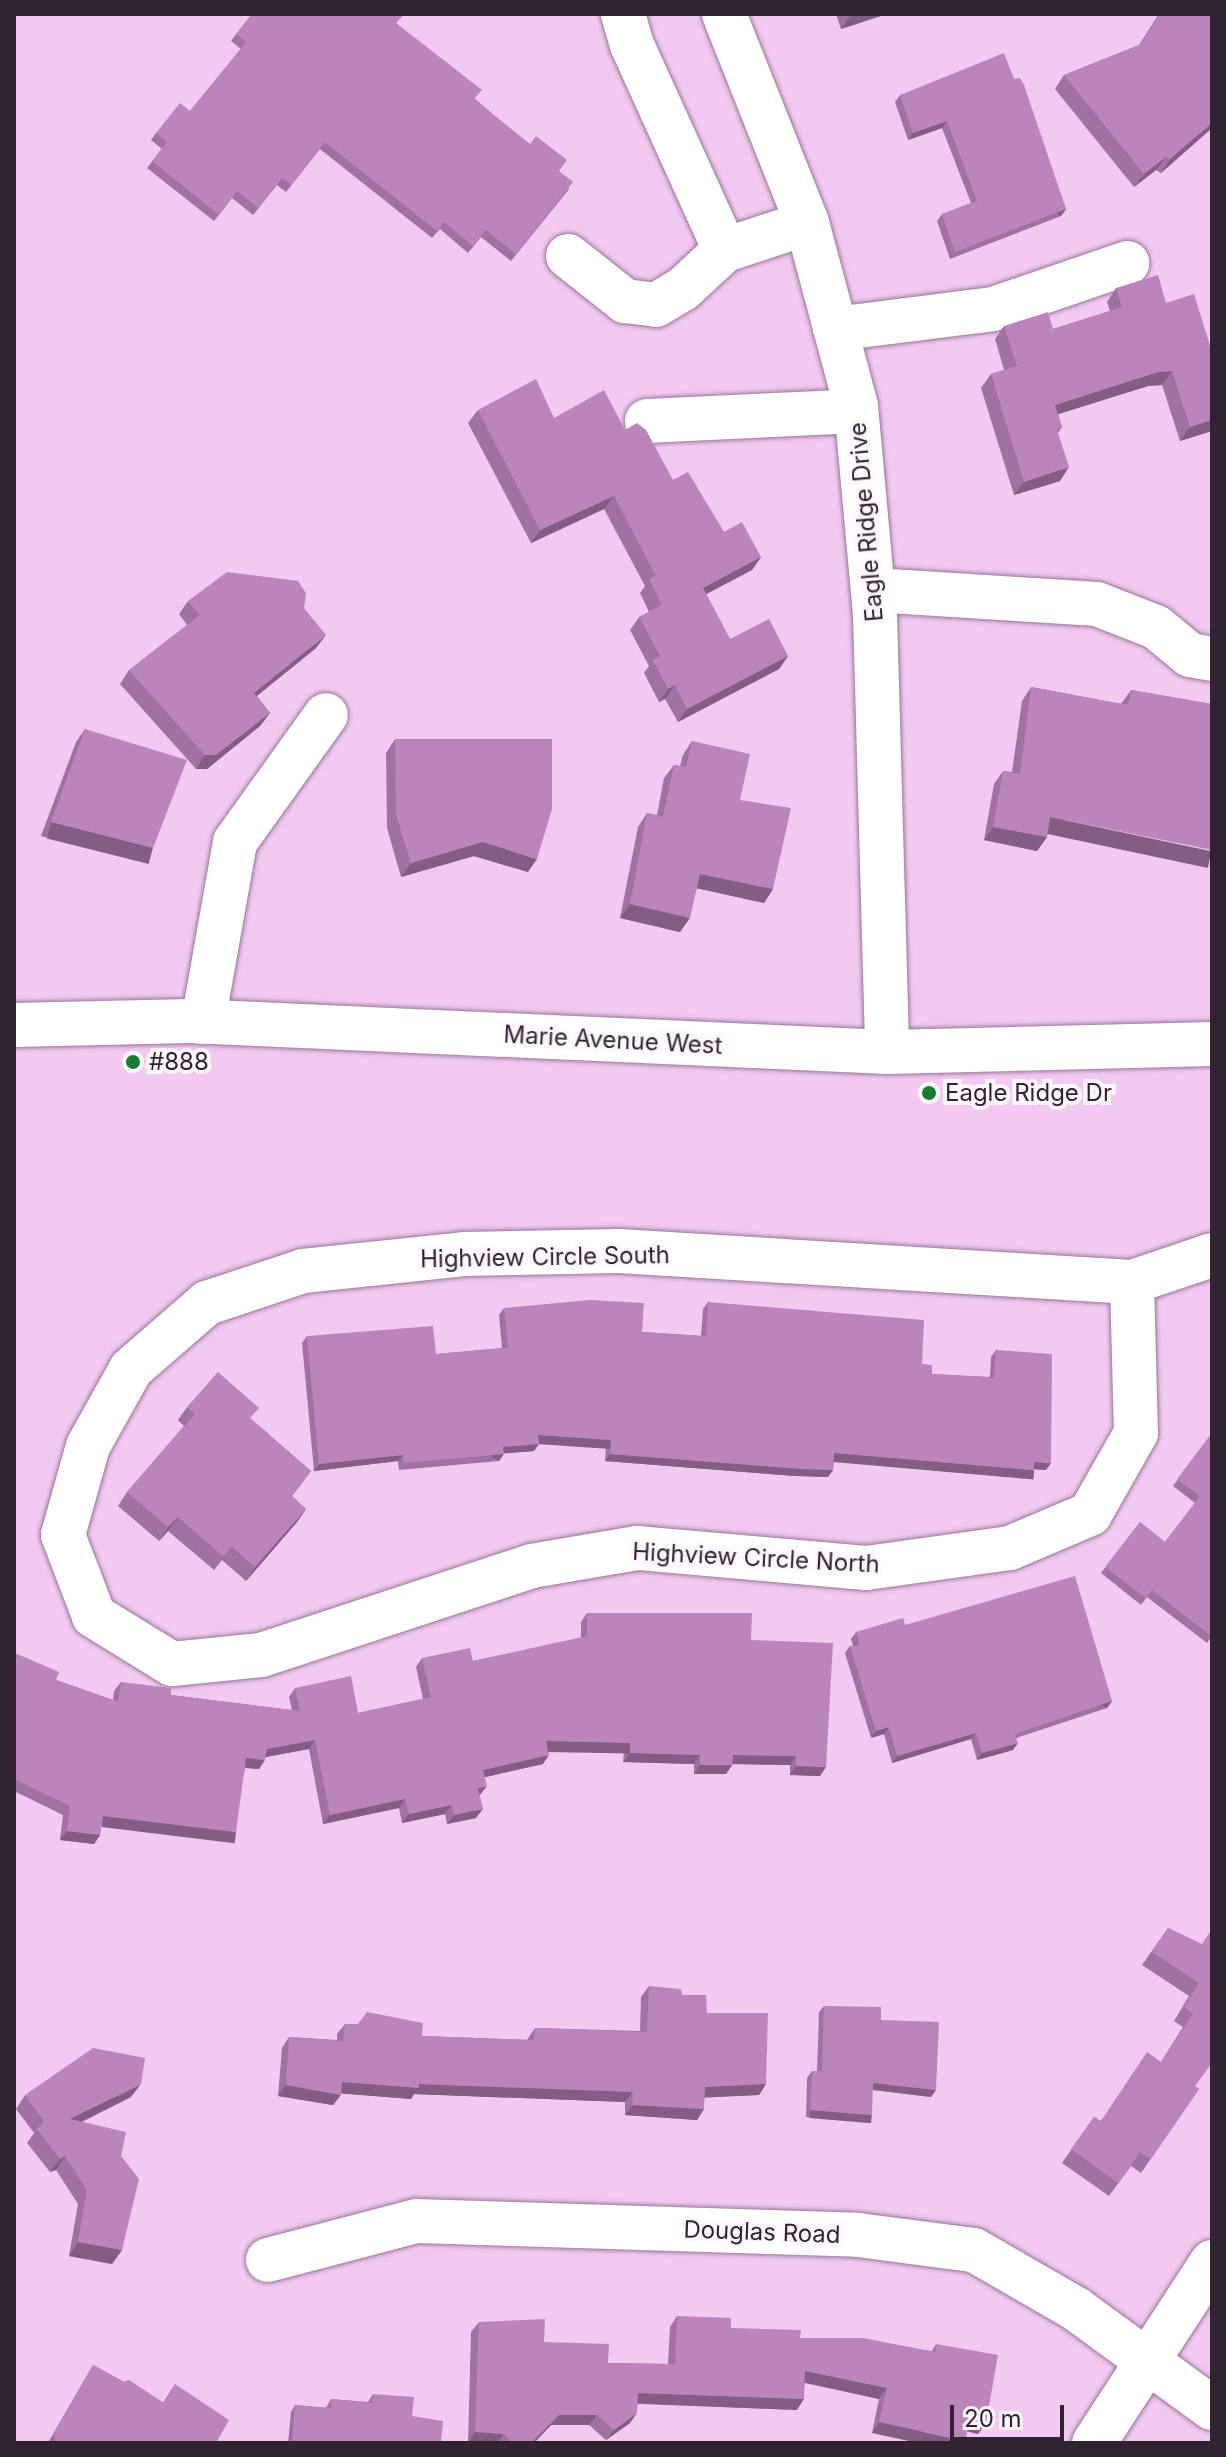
<!DOCTYPE html>
<html>
<head>
<meta charset="utf-8">
<style>
  body { margin:0 }
  #map { position:relative; width:1226px; height:2457px; overflow:hidden; background:#f2caf1; font-family:Inter,sans-serif }
  div>[style] { position:absolute }
  .roads { filter:drop-shadow(0 0 2px #997498) drop-shadow(0 0 2px #997498) }
  .minor>* { height:44px; margin:-22px; padding:0 22px; transform-origin:22px; border-radius:22px; background:#fff }
  .wall>* { inset:0; background:#a172a1 }
  .shaded-wall>* { inset:0; background:#835d83; transform-origin:0 0 }
  .building>* { inset:0; background:#bb85bb }
  .dots>* { width:22px; height:22px; translate:-50% -50%; box-sizing:border-box; border:4px solid #fff7ff; border-radius:50% }
  span { translate:-50% -50%; white-space:nowrap; text-align:center; line-height:1.15; -webkit-text-stroke:8px #fff7ff; paint-order:stroke }
  .street-label { font-size:24px; color:#322331 }
  .poi-label { font-size:24px; color:#322331 }
  .left { translate:0 -50%; text-align:left }
  .frame { position:absolute; inset:0; border:16px solid #322331; pointer-events:none }
  .scale { position:absolute; left:950px; top:2405px; width:114px; height:36px; box-sizing:border-box; border:4px solid #322331; border-top:0; padding-left:10px; font-size:24px; line-height:28px; white-space:nowrap; color:#322331; -webkit-text-stroke:6px #fff7ff; paint-order:stroke }
</style>
</head>
<body>
<div id="map">
  <div class="roads">
    <div class="minor">
      <div style="left:623px;top:14px;width:32px;rotate:74deg"></div>
      <div style="left:632px;top:45px;width:225px;rotate:65.6deg"></div>
      <div style="left:724px;top:14px;width:225px;rotate:68.3deg"></div>
      <div style="left:807px;top:223px;width:189px;rotate:75deg"></div>
      <div style="left:856px;top:406px;width:209px;rotate:84.8deg"></div>
      <div style="left:875px;top:614px;width:438px;rotate:88.4deg"></div>
      <div style="left:568px;top:256px;width:73px;rotate:38.3deg"></div>
      <div style="left:625px;top:301px;width:31px;rotate:7deg"></div>
      <div style="left:656px;top:305px;width:31px;rotate:-31deg"></div>
      <div style="left:683px;top:289px;width:57px;rotate:-42.9deg"></div>
      <div style="left:725px;top:250px;width:86px;rotate:-18.2deg"></div>
      <div style="left:835px;top:329px;width:159px;rotate:-7.2deg"></div>
      <div style="left:993px;top:309px;width:142px;rotate:-18.9deg"></div>
      <div style="left:647px;top:421px;width:209px;rotate:-2.7deg"></div>
      <div style="left:873px;top:590px;width:224px;rotate:3.6deg"></div>
      <div style="left:1097px;top:604px;width:63px;rotate:21.3deg"></div>
      <div style="left:1156px;top:627px;width:44px;rotate:39.5deg"></div>
      <div style="left:1190px;top:655px;width:22px;rotate:10deg"></div>
      <div style="left:203px;top:1022px;width:183px;rotate:-79.9deg"></div>
      <div style="left:235px;top:842px;width:156px;rotate:-54.4deg"></div>
      <div style="left:14px;top:1025px;width:176px;rotate:-1.3deg"></div>
      <div style="left:190px;top:1021px;width:698px;rotate:2.55deg"></div>
      <div style="left:887px;top:1052px;width:325px;rotate:-1.4deg"></div>
      <div style="left:1132px;top:1282px;width:151px;rotate:88.5deg"></div>
      <div style="left:1136px;top:1433px;width:93px;rotate:119.6deg"></div>
      <div style="left:1090px;top:1514px;width:87px;rotate:157deg"></div>
      <div style="left:1010px;top:1548px;width:145px;rotate:172.1deg"></div>
      <div style="left:866px;top:1568px;width:230px;rotate:-175deg"></div>
      <div style="left:637px;top:1548px;width:107px;rotate:170.3deg"></div>
      <div style="left:532px;top:1566px;width:285px;rotate:161.8deg"></div>
      <div style="left:261px;top:1655px;width:89px;rotate:174.2deg"></div>
      <div style="left:172px;top:1664px;width:92px;rotate:-148.4deg"></div>
      <div style="left:94px;top:1616px;width:87px;rotate:-110.9deg"></div>
      <div style="left:63px;top:1535px;width:92px;rotate:-74.3deg"></div>
      <div style="left:88px;top:1446px;width:88px;rotate:-60.8deg"></div>
      <div style="left:131px;top:1369px;width:101px;rotate:-41deg"></div>
      <div style="left:207px;top:1303px;width:101px;rotate:-18.4deg"></div>
      <div style="left:303px;top:1271px;width:162px;rotate:-6deg"></div>
      <div style="left:464px;top:1254px;width:155px;rotate:-1.1deg"></div>
      <div style="left:619px;top:1251px;width:514px;rotate:3.46deg"></div>
      <div style="left:1132px;top:1282px;width:84px;rotate:-18.6deg"></div>
      <div style="left:268px;top:2260px;width:154px;rotate:-14.7deg"></div>
      <div style="left:417px;top:2221px;width:441px;rotate:1.8deg"></div>
      <div style="left:858px;top:2235px;width:117px;rotate:7.4deg"></div>
      <div style="left:974px;top:2250px;width:118px;rotate:30deg"></div>
      <div style="left:1076px;top:2309px;width:168px;rotate:36.1deg"></div>
      <div style="left:1094px;top:2443px;width:216px;rotate:-56.9deg"></div>
    </div>
  </div>
  <div class="wall">
    <div style="clip-path:polygon(252px 14px,404px 14px,396px 23px,475px 99px,559px 171px,569px 189px,511px 261px,481px 237px,468px 253px,440px 229px,432px 238px,320px 149px,286px 192px,277px 185px,253px 215px,232px 198px,214px 221px,147px 168px,162px 149px,151px 140px,156px 133px,190px 111px,241px 49px,231px 41px)"></div>
    <div style="clip-path:polygon(836px 14px,887px 14px,841px 29px)"></div>
    <div style="clip-path:polygon(1159px 14px,1212px 14px,1212px 128px,1161px 173px,1156px 170px,1134px 187px,1055px 89px,1064px 75px,1139px 45px)"></div>
    <div style="clip-path:polygon(1014px 79px,1066px 209px,1061px 216px,950px 259px,937px 221px,942px 214px,971px 203px,942px 128px,908px 140px,895px 102px,900px 95px)"></div>
    <div style="clip-path:polygon(1116px 288px,1166px 303px,1212px 352px,1212px 431px,1180px 441px,1162px 385px,1148px 386px,1058px 414px,1062px 427px,1058px 433px,1060px 481px,1014px 495px,981px 388px,991px 374px,1004px 370px,995px 339px,1004px 326px,1053px 329px,1110px 311px,1107px 302px)"></div>
    <div style="clip-path:polygon(478px 410px,554px 418px,625px 430px,724px 532px,761px 557px,752px 570px,706px 594px,730px 639px,788px 656px,779px 669px,678px 722px,665px 699px,659px 702px,644px 673px,649px 666px,630px 630px,639px 617px,649px 612px,640px 593px,645px 586px,604px 509px,531px 543px,468px 423px)"></div>
    <div style="clip-path:polygon(188px 601px,304px 608px,316px 648px,257px 696px,270px 713px,260px 726px,207px 769px,196px 769px,120px 684px,129px 670px,187px 625px,179px 614px)"></div>
    <div style="clip-path:polygon(1031px 687px,1121px 704px,1131px 690px,1212px 704px,1048px 832px,1047px 837px,1037px 851px,984px 840px,994px 784px,1003px 771px,1012px 772px,1022px 701px)"></div>
    <div style="clip-path:polygon(85px 729px,153px 848px,144px 862px,41px 836px,76px 742px)"></div>
    <div style="clip-path:polygon(395px 739px,528px 872px,474px 856px,401px 877px,387px 828px,386px 753px)"></div>
    <div style="clip-path:polygon(692px 741px,740px 800px,773px 889px,764px 903px,697px 888px,680px 932px,620px 918px,638px 827px,647px 813px,657px 815px,664px 778px,674px 765px,680px 766px,683px 755px)"></div>
    <div style="clip-path:polygon(708px 1302px,922px 1364px,932px 1374px,990px 1377px,991px 1357px,996px 1350px,1046px 1470px,1034px 1469px,1029px 1477px,834px 1460px,833px 1470px,828px 1477px,795px 1476px,605px 1461px,606px 1447px,539px 1442px,534px 1451px,504px 1453px,499px 1461px,399px 1470px,398px 1461px,314px 1471px,302px 1343px,307px 1336px,436px 1354px,502px 1348px,499px 1315px,504px 1308px,642px 1332px,701px 1336px,703px 1309px)"></div>
    <div style="clip-path:polygon(187px 1407px,251px 1419px,311px 1471px,292px 1496px,306px 1509px,297px 1522px,246px 1581px,222px 1560px,214px 1570px,168px 1531px,159px 1541px,118px 1506px,127px 1492px,184px 1426px,178px 1420px)"></div>
    <div style="clip-path:polygon(1212px 1433px,1212px 1636px,1207px 1643px,1147px 1597px,1141px 1605px,1101px 1573px,1140px 1522px,1165px 1542px,1195px 1503px,1173px 1486px)"></div>
    <div style="clip-path:polygon(587px 1613px,751px 1640px,820px 1776px,790px 1775px,790px 1765px,733px 1764px,726px 1774px,694px 1774px,694px 1764px,623px 1762px,624px 1752px,548px 1750px,543px 1764px,485px 1777px,479px 1795px,476px 1818px,447px 1824px,445px 1814px,402px 1823px,399px 1808px,323px 1824px,309px 1749px,266px 1757px,259px 1769px,245px 1768px,230px 1841px,101px 1825px,100px 1835px,94px 1844px,60px 1840px,63px 1815px,14px 1791px,14px 1655px,56px 1680px,113px 1700px,114px 1691px,121px 1682px,171px 1695px,292px 1710px,289px 1697px,295px 1688px,358px 1713px,423px 1699px,416px 1667px,422px 1658px,473px 1661px,581px 1638px,581px 1622px)"></div>
    <div style="clip-path:polygon(905px 1625px,1112px 1701px,1107px 1708px,1016px 1738px,1013px 1750px,977px 1760px,971px 1739px,892px 1763px,884px 1734px,871px 1738px,845px 1653px,850px 1646px,853px 1646px,851px 1639px,856px 1632px)"></div>
    <div style="clip-path:polygon(1168px 1928px,1201px 1944px,1195px 2086px,1199px 2089px,1141px 2173px,1131px 2166px,1109px 2196px,1062px 2163px,1094px 2117px,1100px 2121px,1161px 2062px,1183px 2027px,1174px 2021px,1189px 1996px,1142px 1965px)"></div>
    <div style="clip-path:polygon(649px 1986px,682px 1995px,707px 2013px,766px 2084px,759px 2095px,704px 2097px,704px 2109px,697px 2120px,625px 2115px,625px 2102px,414px 2094px,411px 2099px,341px 2093px,333px 2105px,278px 2096px,282px 2048px,289px 2037px,337px 2040px,337px 2034px,345px 2024px,422px 2036px,527px 2040px,535px 2028px,640px 2031px,641px 1997px)"></div>
    <div style="clip-path:polygon(824px 2006px,881px 2020px,936px 2090px,931px 2097px,872px 2090px,872px 2115px,867px 2122px,806px 2117px,807px 2078px,812px 2071px,817px 2071px,819px 2012px)"></div>
    <div style="clip-path:polygon(25px 2095px,131px 2097px,82px 2122px,121px 2156px,122px 2250px,112px 2264px,69px 2256px,78px 2204px,56px 2170px,50px 2172px,27px 2143px,34px 2133px,16px 2109px)"></div>
    <div style="clip-path:polygon(677px 2316px,731px 2328px,800px 2338px,932px 2351px,936px 2344px,978px 2434px,967px 2431px,872px 2433px,879px 2399px,805px 2383px,797px 2410px,638px 2404px,630px 2423px,606px 2440px,589px 2425px,551px 2425px,534px 2443px,468px 2443px,471px 2332px,479px 2322px,608px 2363px,668px 2364px,670px 2327px)"></div>
    <div style="clip-path:polygon(93px 2365px,163px 2403px,175px 2384px,216px 2443px,49px 2443px,49px 2441px)"></div>
    <div style="clip-path:polygon(373px 2394px,412px 2416px,441px 2443px,288px 2443px,291px 2412px,295px 2405px,326px 2408px,331px 2399px,368px 2402px)"></div>
  </div>
  <div class="shaded-wall">
    <div style="clip-path:polygon(856px 14px,887px 14px,841px 29px,850px 16px)"></div>
    <div style="clip-path:polygon(947px 121px,942px 128px,908px 140px,913px 133px)"></div>
    <div style="clip-path:polygon(1212px 123px,1212px 128px,1161px 173px,1170px 159px)"></div>
    <div style="clip-path:polygon(1166px 157px,1156px 170px,1134px 187px,1144px 174px)"></div>
    <div style="left:1066px;top:209px;width:9px;height:119px;rotate:126deg"></div>
    <div style="clip-path:polygon(1172px 371px,1162px 385px,1148px 386px,1046px 418px,1055px 405px,1158px 372px)"></div>
    <div style="clip-path:polygon(1212px 420px,1212px 431px,1180px 441px,1190px 427px)"></div>
    <div style="clip-path:polygon(1069px 467px,1060px 481px,1014px 495px,1024px 482px)"></div>
    <div style="clip-path:polygon(614px 496px,604px 509px,531px 543px,540px 530px)"></div>
    <div style="clip-path:polygon(761px 557px,752px 570px,693px 601px,703px 588px)"></div>
    <div style="clip-path:polygon(326px 635px,316px 648px,244px 706px,254px 693px)"></div>
    <div style="clip-path:polygon(788px 656px,779px 669px,678px 722px,687px 709px)"></div>
    <div style="clip-path:polygon(675px 685px,665px 699px,659px 702px,668px 689px)"></div>
    <div style="clip-path:polygon(270px 713px,260px 726px,207px 769px,196px 769px,205px 755px)"></div>
    <div style="left:1050px;top:817px;width:165px;height:17px;rotate:12deg"></div>
    <div style="left:51px;top:822px;width:105px;height:17px;rotate:14deg"></div>
    <div style="clip-path:polygon(993px 827px,1047px 837px,1037px 851px,984px 840px)"></div>
    <div style="clip-path:polygon(483px 842px,537px 859px,528px 872px,474px 856px,401px 877px,411px 863px)"></div>
    <div style="clip-path:polygon(700px 874px,773px 889px,764px 903px,691px 887px)"></div>
    <div style="clip-path:polygon(630px 904px,690px 918px,680px 932px,620px 918px)"></div>
    <div style="left:538px;top:1435px;width:73px;height:9px;rotate:4deg"></div>
    <div style="clip-path:polygon(539px 1444px,534px 1451px,498px 1454px,503px 1447px)"></div>
    <div style="left:834px;top:1453px;width:201px;height:9px;rotate:5deg"></div>
    <div style="left:504px;top:1454px;width:9px;height:100px;rotate:126deg"></div>
    <div style="clip-path:polygon(610px 1454px,833px 1470px,828px 1477px,795px 1476px,605px 1461px)"></div>
    <div style="clip-path:polygon(403px 1455px,398px 1461px,314px 1471px,319px 1464px)"></div>
    <div style="clip-path:polygon(1034px 1462px,1051px 1463px,1046px 1470px,1030px 1469px)"></div>
    <div style="clip-path:polygon(306px 1509px,297px 1522px,246px 1581px,255px 1567px)"></div>
    <div style="clip-path:polygon(178px 1517px,168px 1531px,159px 1541px,168px 1527px)"></div>
    <div style="left:1112px;top:1701px;width:9px;height:102px;rotate:126deg"></div>
    <div style="clip-path:polygon(889px 1727px,884px 1734px,871px 1738px,876px 1731px)"></div>
    <div style="clip-path:polygon(976px 1733px,971px 1739px,892px 1763px,897px 1756px)"></div>
    <div style="clip-path:polygon(315px 1740px,309px 1749px,260px 1758px,267px 1749px)"></div>
    <div style="left:546px;top:1741px;width:84px;height:11px;rotate:1deg"></div>
    <div style="clip-path:polygon(1018px 1743px,1013px 1750px,977px 1760px,982px 1753px)"></div>
    <div style="clip-path:polygon(630px 1753px,700px 1755px,694px 1764px,623px 1762px)"></div>
    <div style="clip-path:polygon(549px 1755px,543px 1764px,477px 1779px,483px 1770px)"></div>
    <div style="clip-path:polygon(733px 1755px,796px 1756px,790px 1765px,727px 1764px)"></div>
    <div style="clip-path:polygon(246px 1758px,265px 1760px,259px 1769px,240px 1767px)"></div>
    <div style="clip-path:polygon(700px 1765px,732px 1765px,726px 1774px,694px 1774px)"></div>
    <div style="clip-path:polygon(796px 1766px,826px 1767px,820px 1776px,790px 1775px)"></div>
    <div style="clip-path:polygon(487px 1786px,480px 1795px,471px 1797px,478px 1788px)"></div>
    <div style="clip-path:polygon(405px 1799px,399px 1808px,323px 1824px,330px 1815px)"></div>
    <div style="clip-path:polygon(452px 1805px,445px 1814px,402px 1823px,409px 1814px)"></div>
    <div style="clip-path:polygon(483px 1809px,476px 1818px,447px 1824px,454px 1815px)"></div>
    <div style="left:103px;top:1816px;width:134px;height:11px;rotate:7deg"></div>
    <div style="clip-path:polygon(67px 1831px,100px 1835px,94px 1844px,60px 1840px)"></div>
    <div style="clip-path:polygon(342px 2082px,419px 2084px,633px 2092px,625px 2102px,414px 2094px,411px 2099px,334px 2093px)"></div>
    <div style="clip-path:polygon(873px 2083px,936px 2090px,931px 2097px,868px 2089px)"></div>
    <div style="clip-path:polygon(141px 2084px,131px 2097px,60px 2132px,70px 2119px)"></div>
    <div style="clip-path:polygon(766px 2084px,759px 2095px,697px 2098px,705px 2087px)"></div>
    <div style="clip-path:polygon(286px 2085px,341px 2095px,333px 2105px,278px 2096px)"></div>
    <div style="clip-path:polygon(632px 2105px,704px 2109px,697px 2120px,625px 2115px)"></div>
    <div style="left:810px;top:2110px;width:62px;height:8px;rotate:5deg"></div>
    <div style="clip-path:polygon(65px 2156px,56px 2170px,50px 2172px,60px 2159px)"></div>
    <div style="clip-path:polygon(78px 2242px,122px 2250px,112px 2264px,69px 2256px)"></div>
    <div style="clip-path:polygon(805px 2371px,887px 2388px,879px 2399px,798px 2381px)"></div>
    <div style="clip-path:polygon(638px 2393px,804px 2399px,797px 2410px,631px 2403px)"></div>
    <div style="clip-path:polygon(637px 2413px,630px 2423px,606px 2440px,614px 2430px)"></div>
    <div style="clip-path:polygon(559px 2415px,597px 2415px,589px 2425px,551px 2425px,534px 2443px,531px 2443px)"></div>
    <div style="clip-path:polygon(970px 2420px,986px 2423px,978px 2434px,962px 2430px)"></div>
    <div style="clip-path:polygon(879px 2422px,965px 2441px,964px 2443px,918px 2443px,872px 2433px)"></div>
    <div style="clip-path:polygon(475px 2432px,504px 2434px,497px 2443px,468px 2443px)"></div>
  </div>
  <div class="building">
    <div style="clip-path:polygon(252px 14px,403px 14px,396px 23px,482px 90px,474px 99px,530px 144px,536px 136px,567px 160px,559px 171px,573px 182px,516px 254px,486px 230px,473px 246px,444px 222px,437px 231px,325px 142px,291px 185px,282px 178px,258px 208px,237px 191px,219px 215px,152px 161px,167px 142px,156px 133px,180px 103px,190px 111px,246px 42px,236px 34px)"></div>
    <div style="clip-path:polygon(1160px 14px,1212px 14px,1212px 123px,1170px 159px,1166px 157px,1144px 174px,1064px 75px,1140px 45px)"></div>
    <div style="clip-path:polygon(1004px 53px,1014px 79px,1020px 78px,1024px 85px,1066px 209px,955px 252px,942px 214px,977px 201px,947px 121px,913px 133px,900px 95px)"></div>
    <div style="clip-path:polygon(1158px 275px,1166px 303px,1194px 294px,1212px 352px,1212px 420px,1190px 427px,1172px 371px,1158px 372px,1055px 405px,1062px 427px,1057px 430px,1069px 467px,1024px 482px,991px 374px,1017px 366px,1004px 326px,1048px 312px,1053px 329px,1122px 307px,1116px 288px)"></div>
    <div style="clip-path:polygon(536px 379px,554px 418px,604px 390px,625px 430px,637px 423px,646px 430px,673px 480px,688px 472px,724px 532px,742px 522px,761px 557px,703px 588px,730px 639px,769px 619px,788px 656px,687px 709px,675px 685px,668px 689px,653px 660px,660px 656px,639px 617px,662px 605px,649px 579px,656px 576px,614px 496px,540px 530px,478px 410px)"></div>
    <div style="clip-path:polygon(227px 572px,298px 581px,306px 593px,304px 608px,326px 635px,254px 693px,270px 713px,216px 755px,205px 755px,129px 670px,200px 615px,188px 601px)"></div>
    <div style="clip-path:polygon(1031px 687px,1128px 705px,1131px 690px,1212px 704px,1212px 850px,1050px 817px,1047px 837px,993px 827px,1003px 771px,1020px 774px)"></div>
    <div style="clip-path:polygon(85px 729px,187px 760px,153px 848px,51px 822px)"></div>
    <div style="clip-path:polygon(395px 739px,552px 739px,552px 809px,537px 859px,483px 842px,411px 863px,396px 815px)"></div>
    <div style="clip-path:polygon(692px 741px,750px 754px,740px 800px,791px 808px,773px 889px,700px 874px,690px 918px,630px 904px,647px 813px,663px 817px,674px 765px,686px 767px)"></div>
    <div style="clip-path:polygon(590px 1300px,644px 1303px,642px 1332px,706px 1336px,708px 1302px,924px 1320px,922px 1364px,932px 1365px,932px 1374px,994px 1378px,996px 1350px,1052px 1354px,1051px 1463px,1034px 1462px,1034px 1470px,834px 1453px,833px 1470px,800px 1469px,610px 1454px,611px 1440px,538px 1435px,539px 1444px,503px 1447px,504px 1454px,404px 1463px,403px 1455px,319px 1464px,307px 1336px,433px 1326px,436px 1354px,508px 1348px,504px 1308px)"></div>
    <div style="clip-path:polygon(218px 1372px,259px 1408px,250px 1418px,311px 1471px,291px 1496px,306px 1509px,255px 1567px,232px 1547px,223px 1556px,178px 1517px,168px 1527px,127px 1492px,195px 1414px,187px 1407px)"></div>
    <div style="clip-path:polygon(1212px 1433px,1212px 1635px,1211px 1636px,1152px 1590px,1146px 1598px,1105px 1567px,1140px 1522px,1165px 1542px,1200px 1496px,1177px 1479px)"></div>
    <div style="clip-path:polygon(1075px 1576px,1112px 1701px,1015px 1734px,1018px 1743px,982px 1753px,976px 1733px,897px 1756px,889px 1727px,876px 1731px,850px 1646px,860px 1646px,856px 1632px,903px 1618px,905px 1625px)"></div>
    <div style="clip-path:polygon(587px 1613px,752px 1613px,751px 1640px,833px 1643px,826px 1767px,796px 1766px,796px 1756px,733px 1755px,732px 1765px,700px 1765px,700px 1755px,630px 1753px,630px 1743px,546px 1741px,549px 1755px,483px 1770px,487px 1786px,478px 1788px,483px 1809px,454px 1815px,452px 1805px,409px 1814px,405px 1799px,330px 1815px,315px 1740px,267px 1749px,265px 1760px,246px 1758px,236px 1832px,103px 1816px,100px 1835px,67px 1831px,70px 1806px,14px 1779px,14px 1655px,15px 1653px,59px 1672px,56px 1680px,118px 1702px,121px 1682px,171px 1688px,171px 1695px,300px 1711px,295px 1688px,351px 1676px,358px 1713px,431px 1697px,422px 1658px,470px 1648px,473px 1661px,587px 1636px)"></div>
    <div style="clip-path:polygon(1168px 1928px,1202px 1944px,1212px 1929px,1212px 2063px,1195px 2086px,1199px 2089px,1151px 2159px,1140px 2152px,1118px 2183px,1071px 2149px,1094px 2117px,1101px 2121px,1147px 2052px,1161px 2062px,1193px 2014px,1184px 2007px,1199px 1983px,1152px 1952px)"></div>
    <div style="clip-path:polygon(649px 1986px,681px 1989px,682px 1995px,706px 1995px,707px 2013px,768px 2013px,766px 2084px,705px 2087px,704px 2109px,632px 2105px,633px 2092px,419px 2084px,419px 2088px,342px 2082px,341px 2095px,286px 2085px,289px 2037px,343px 2041px,345px 2024px,358px 2024px,367px 2012px,423px 2023px,422px 2036px,534px 2040px,535px 2028px,647px 2032px)"></div>
    <div style="clip-path:polygon(824px 2006px,881px 2007px,881px 2020px,939px 2022px,936px 2090px,873px 2083px,872px 2115px,810px 2110px,812px 2071px,822px 2071px)"></div>
    <div style="clip-path:polygon(93px 2048px,145px 2058px,141px 2084px,70px 2119px,126px 2132px,121px 2156px,139px 2179px,122px 2250px,78px 2242px,87px 2190px,65px 2156px,60px 2159px,37px 2129px,44px 2121px,25px 2095px)"></div>
    <div style="clip-path:polygon(677px 2316px,731px 2318px,731px 2328px,801px 2330px,800px 2338px,863px 2338px,935px 2352px,936px 2344px,998px 2355px,986px 2423px,970px 2420px,965px 2441px,879px 2422px,887px 2388px,805px 2371px,804px 2399px,638px 2393px,637px 2413px,614px 2430px,597px 2415px,559px 2415px,531px 2443px,512px 2443px,504px 2434px,475px 2432px,479px 2322px,545px 2319px,544px 2342px,609px 2344px,608px 2363px,675px 2364px)"></div>
    <div style="clip-path:polygon(93px 2365px,123px 2382px,129px 2380px,164px 2403px,175px 2384px,229px 2420px,216px 2443px,56px 2443px,54px 2434px)"></div>
    <div style="clip-path:polygon(373px 2394px,414px 2397px,412px 2416px,443px 2421px,441px 2443px,292px 2443px,295px 2405px,331px 2408px,331px 2399px,372px 2403px)"></div>
  </div>
  <div class="dots">
    <div style="left:133px;top:1062px;background:#177d31"></div>
    <div style="left:929px;top:1093px;background:#177d31"></div>
  </div>
  <div class="street-label">
    <span style="left:866px;top:522px;rotate:-95deg">Eagle Ridge Drive</span>
    <span style="left:613px;top:1040px;rotate:3deg">Marie Avenue West</span>
    <span style="left:545px;top:1257px;rotate:-1deg">Highview Circle South</span>
    <span style="left:756px;top:1558px;rotate:3deg">Highview Circle North</span>
    <span style="left:762px;top:2232px;rotate:2deg">Douglas Road</span>
  </div>
  <div class="poi-label">
    <span class="left" style="left:149px;top:1062px">#888</span>
    <span class="left" style="left:945px;top:1093px">Eagle Ridge Dr</span>
  </div>
  <div class="frame"></div>
  <div class="scale">20 m</div>
</div>
</body>
</html>
